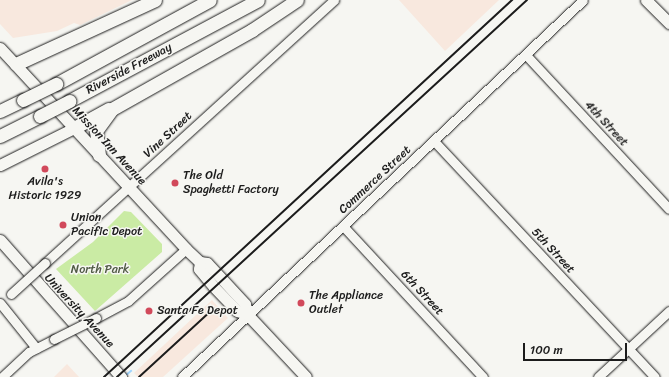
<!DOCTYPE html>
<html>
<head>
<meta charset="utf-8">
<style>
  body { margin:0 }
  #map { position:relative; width:669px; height:377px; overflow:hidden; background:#f6f6f2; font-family:Sriracha,sans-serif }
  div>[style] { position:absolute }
  .built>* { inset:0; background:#f8e8de }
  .green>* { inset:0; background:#caeba4 }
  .stream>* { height:2px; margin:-1px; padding:0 1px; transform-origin:1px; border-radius:1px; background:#a0d4fe }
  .roads { filter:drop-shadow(0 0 1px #1c1c1c) drop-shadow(0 0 1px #1c1c1c) }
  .minor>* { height:9px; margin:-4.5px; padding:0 4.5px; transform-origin:4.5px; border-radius:4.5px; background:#f6f6f2 }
  .major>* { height:11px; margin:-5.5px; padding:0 5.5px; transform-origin:5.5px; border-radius:5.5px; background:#f6f6f2 }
  .highway>* { height:13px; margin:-6.5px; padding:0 6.5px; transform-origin:6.5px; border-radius:6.5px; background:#f6f6f2 }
  .rail>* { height:2px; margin:-1px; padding:0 1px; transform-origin:1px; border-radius:1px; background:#1c1c1c }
  .bridges { filter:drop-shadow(0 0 1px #1c1c1c) drop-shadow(0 0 1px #1c1c1c) }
  .minor-bridge>* { height:9px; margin:-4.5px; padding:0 4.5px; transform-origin:4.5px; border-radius:4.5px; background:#f6f6f2 }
  .highway-bridge>* { height:13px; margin:-6.5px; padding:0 6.5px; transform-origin:6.5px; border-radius:6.5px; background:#f6f6f2 }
  .dots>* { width:11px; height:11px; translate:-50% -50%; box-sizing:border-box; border:2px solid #f6f6f2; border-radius:50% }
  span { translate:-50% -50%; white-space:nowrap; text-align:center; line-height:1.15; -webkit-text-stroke:3px #f6f6f2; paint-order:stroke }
  .street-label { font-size:12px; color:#1c1c1c }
  .poi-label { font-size:12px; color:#1c1c1c }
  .left { translate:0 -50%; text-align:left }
  .park-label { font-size:12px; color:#505a45 }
  .scale { position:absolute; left:523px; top:343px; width:104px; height:18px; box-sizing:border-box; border:2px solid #1c1c1c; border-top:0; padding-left:5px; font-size:12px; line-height:14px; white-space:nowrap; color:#1c1c1c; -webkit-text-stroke:3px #f6f6f2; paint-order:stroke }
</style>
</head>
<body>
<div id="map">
  <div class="built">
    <div style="clip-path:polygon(0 0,132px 0,80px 25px,74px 23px,57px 31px,13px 38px,0 24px)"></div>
    <div style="clip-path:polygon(399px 0,499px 0,445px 51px)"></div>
    <div style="clip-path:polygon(212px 300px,228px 318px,163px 377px,138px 377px,134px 373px)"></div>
    <div style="clip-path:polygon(67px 364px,79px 377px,54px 377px)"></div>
  </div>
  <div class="green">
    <div style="clip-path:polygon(124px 211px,131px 212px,162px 244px,162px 252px,95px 311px,56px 269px,93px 242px)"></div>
  </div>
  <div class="stream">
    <div style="left:125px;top:376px;width:8px;rotate:-40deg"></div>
  </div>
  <div class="roads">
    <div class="minor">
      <div style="left:526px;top:55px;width:210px;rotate:47.1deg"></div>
      <div style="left:434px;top:141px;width:323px;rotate:46.9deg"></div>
      <div style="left:343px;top:226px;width:206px;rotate:47.2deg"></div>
      <div style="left:45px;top:263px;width:391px;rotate:-42.3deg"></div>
      <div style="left:0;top:303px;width:58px;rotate:51.3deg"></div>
      <div style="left:96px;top:318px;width:36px;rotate:-28deg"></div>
      <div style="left:128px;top:301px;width:78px;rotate:-41.9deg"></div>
      <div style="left:2px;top:377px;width:37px;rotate:-43deg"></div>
      <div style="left:29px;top:352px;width:28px;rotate:-27deg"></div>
      <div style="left:182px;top:377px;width:550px;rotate:-43.23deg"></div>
      <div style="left:598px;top:377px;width:97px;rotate:-42.9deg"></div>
    </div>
    <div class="major">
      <div style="left:646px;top:0;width:33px;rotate:45deg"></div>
      <div style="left:0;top:48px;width:274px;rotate:47.2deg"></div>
      <div style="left:186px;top:249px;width:19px;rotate:43deg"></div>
      <div style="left:200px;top:262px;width:7px;rotate:8deg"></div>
      <div style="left:207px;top:263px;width:56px;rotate:47.2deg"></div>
      <div style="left:245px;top:304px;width:10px;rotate:79deg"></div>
      <div style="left:0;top:165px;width:83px;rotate:-26.6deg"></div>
      <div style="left:0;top:240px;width:183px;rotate:48.5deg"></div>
      <div style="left:200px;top:262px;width:7px;rotate:98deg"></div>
      <div style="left:199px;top:269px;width:23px;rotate:50deg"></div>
      <div style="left:214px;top:287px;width:33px;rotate:46deg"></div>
      <div style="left:237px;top:311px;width:10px;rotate:17deg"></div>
      <div style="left:247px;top:314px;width:86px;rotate:46.9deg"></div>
    </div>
    <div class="highway">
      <div style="left:16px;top:64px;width:153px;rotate:-24.7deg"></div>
      <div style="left:56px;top:84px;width:175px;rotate:-28.6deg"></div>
      <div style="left:69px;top:101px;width:214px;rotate:-28.1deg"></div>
      <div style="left:0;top:111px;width:25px;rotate:-26deg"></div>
      <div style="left:74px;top:128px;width:39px;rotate:-29deg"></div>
      <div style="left:0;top:136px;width:45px;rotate:-26.6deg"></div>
      <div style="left:99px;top:155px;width:24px;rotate:-97deg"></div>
      <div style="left:96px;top:131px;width:27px;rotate:-54deg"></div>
      <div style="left:112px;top:109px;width:161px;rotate:-29.4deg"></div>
      <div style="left:252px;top:30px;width:54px;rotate:-33.7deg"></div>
    </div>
  </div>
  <div class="rail">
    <div style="left:104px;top:377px;width:556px;rotate:-42.74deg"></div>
    <div style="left:117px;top:377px;width:557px;rotate:-42.6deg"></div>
    <div style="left:139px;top:377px;width:102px;rotate:-42.6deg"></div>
  </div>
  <div class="bridges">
    <div class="minor-bridge">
      <div style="left:11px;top:294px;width:46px;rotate:-42.4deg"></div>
      <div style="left:54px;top:339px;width:47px;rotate:-26.6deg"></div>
    </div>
    <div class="highway-bridge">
      <div style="left:23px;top:100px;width:37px;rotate:-26deg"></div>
      <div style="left:40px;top:116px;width:33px;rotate:-27deg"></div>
    </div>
  </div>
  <div class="dots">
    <div style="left:45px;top:169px;background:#d1495b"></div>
    <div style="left:175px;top:183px;background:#d1495b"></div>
    <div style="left:63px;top:225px;background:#d1495b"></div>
    <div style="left:301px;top:303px;background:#d1495b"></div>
    <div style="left:149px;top:311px;background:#d1495b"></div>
  </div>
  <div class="street-label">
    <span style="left:129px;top:69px;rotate:-28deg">Riverside Freeway</span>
    <span style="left:606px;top:124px;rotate:47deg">4th Street</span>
    <span style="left:168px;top:135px;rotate:-43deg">Vine Street</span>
    <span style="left:109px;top:146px;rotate:47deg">Mission Inn Avenue</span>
    <span style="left:375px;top:180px;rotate:-43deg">Commerce Street</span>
    <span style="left:553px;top:251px;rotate:47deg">5th Street</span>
    <span style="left:422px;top:293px;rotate:47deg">6th Street</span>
    <span style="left:79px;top:311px;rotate:47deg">University Avenue</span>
  </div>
  <div class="poi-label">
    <span class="left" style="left:183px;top:183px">The Old<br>Spaghetti Factory</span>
    <span style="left:45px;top:189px">Avila's<br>Historic 1929</span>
    <span class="left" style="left:71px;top:225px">Union<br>Pacific Depot</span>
    <span class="left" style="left:309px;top:303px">The Appliance<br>Outlet</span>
    <span class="left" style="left:157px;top:311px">Santa Fe Depot</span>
  </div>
  <div class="park-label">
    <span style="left:100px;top:270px">North Park</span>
  </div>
  <div class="scale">100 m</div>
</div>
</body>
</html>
